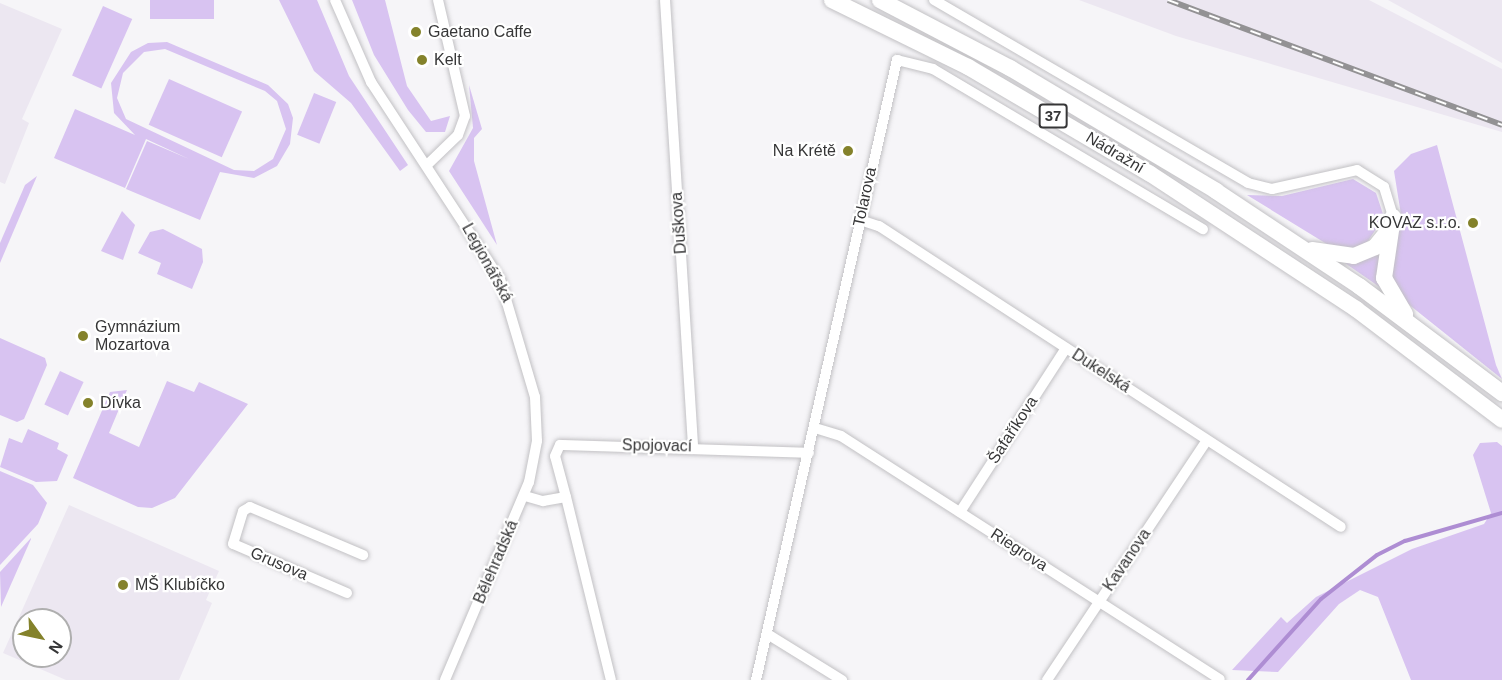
<!DOCTYPE html>
<html>
<head>
<meta charset="utf-8">
<style>
  body { margin:0 }
  #map { position:relative; width:1502px; height:680px; overflow:hidden; background:#f6f5f8; font-family:Helvetica,sans-serif }
  div>[style] { position:absolute }
  .built>* { inset:0; background:#ece7f1 }
  .green>* { inset:0; background:#d8c3f1; transform-origin:0 0 }
  .stream>* { height:4px; margin:-2px; padding:0 2px; transform-origin:2px; border-radius:2px; background:#ae8dd3 }
  .roads { filter:drop-shadow(0 0 2px #c2c1c4) drop-shadow(0 0 2px #c2c1c4) }
  .street>* { height:10px; margin:-5px; padding:0 5px; transform-origin:5px; border-radius:5px; background:#fff }
  .primary>* { height:16px; margin:-8px; padding:0 8px; transform-origin:8px; border-radius:8px; background:#fff }
  .rail>* { height:6px; margin-top:-3px; transform-origin:0; background:repeating-linear-gradient(90deg,#fff 0 11px,#939294 0 22px); box-sizing:border-box; border-block:2px solid #939294 }
  .dots>* { width:16px; height:16px; translate:-50% -50%; box-sizing:border-box; border:3px solid #fff; border-radius:50% }
  span { translate:-50% -50%; white-space:nowrap; text-align:center; line-height:1.15; -webkit-text-stroke:4.5px #fff; paint-order:stroke }
  .shield-label span { padding:2px 4px; background:#fff; border:2px solid; border-radius:4px; -webkit-text-stroke-width:0 }
  .shield-label { font-size:15px; color:#363637; font-weight:700 }
  .poi-label { font-size:16px; color:#363637 }
  .left { translate:0 -50%; text-align:left }
  .right { translate:-100% -50%; text-align:right }
  .street-label { font-size:16px; color:#363637 }
  .north { position:absolute; left:12px; top:608px; width:60px; height:60px; box-sizing:border-box; background:#fff; border:2px solid #afafaf; border-radius:50%; rotate:123deg; font-size:16px; font-weight:700; line-height:24px; text-align:center; color:#363637 }
  .north::after { content:''; display:block; margin:auto; width:21px; height:27px; background:#84822b; clip-path:polygon(50% 0,100% 100%,50% 72%,0 100%) }
</style>
</head>
<body>
<div id="map">
  <div class="built">
    <div style="clip-path:polygon(1079px 0,1369px 0,1502px 69px,1502px 132px,1176px 36px)"></div>
    <div style="clip-path:polygon(1388px 0,1502px 0,1502px 63px)"></div>
    <div style="clip-path:polygon(0 3px,62px 29px,22px 119px,29px 123px,5px 184px,0 182px)"></div>
    <div style="clip-path:polygon(evenodd,69px 505px,219px 571px,206px 600px,212px 603px,179px 680px,66px 680px,3px 653px,69px 505px,24px 620px,60px 620px,60px 656px,24px 656px,24px 620px)"></div>
  </div>
  <div class="green">
    <div style="left:150px;top:0;width:64px;height:19px"></div>
    <div style="clip-path:polygon(279px 0,317px 0,349px 76px,408px 165px,400px 171px,351px 103px,314px 71px)"></div>
    <div style="clip-path:polygon(352px 0,385px 0,407px 86px,431px 121px,450px 116px,445px 132px,426px 132px,408px 110px,374px 55px)"></div>
    <div style="left:103px;top:6px;width:32px;height:76px;rotate:24deg"></div>
    <div style="clip-path:polygon(evenodd,167px 42px,268px 85px,288px 104px,293px 118px,290px 144px,277px 166px,254px 178px,220px 172px,200px 220px,126px 189px,147px 141px,189px 159px,146px 139px,125px 188px,54px 158px,75px 109px,135px 135px,114px 113px,111px 83px,131px 52px,148px 43px,167px 42px,165px 49px,265px 91px,277px 101px,286px 129px,273px 159px,254px 171px,234px 170px,126px 119px,117px 98px,123px 73px,144px 52px,165px 49px)"></div>
    <div style="left:169px;top:79px;width:80px;height:50px;rotate:24deg"></div>
    <div style="clip-path:polygon(469px 85px,482px 129px,474px 138px,474px 161px,497px 245px,449px 171px,473px 128px)"></div>
    <div style="left:314px;top:93px;width:24px;height:45px;rotate:22deg"></div>
    <div style="clip-path:polygon(1437px 145px,1496px 365px,1502px 379px,1407px 303px,1388px 277px,1401px 215px,1394px 171px,1411px 154px)"></div>
    <div style="clip-path:polygon(37px 176px,0 263px,0 243px,25px 185px)"></div>
    <div style="clip-path:polygon(1353px 179px,1376px 193px,1384px 217px,1364px 247px,1348px 251px,1330px 246px,1247px 195px,1282px 196px)"></div>
    <div style="clip-path:polygon(122px 211px,135px 225px,123px 260px,101px 251px)"></div>
    <div style="clip-path:polygon(163px 229px,202px 249px,203px 262px,192px 289px,157px 274px,161px 263px,138px 253px,150px 232px)"></div>
    <div style="clip-path:polygon(1380px 251px,1381px 288px,1345px 263px)"></div>
    <div style="clip-path:polygon(0 338px,45px 358px,47px 365px,24px 419px,17px 422px,0 415px)"></div>
    <div style="left:60px;top:371px;width:26px;height:37px;rotate:25deg"></div>
    <div style="clip-path:polygon(167px 381px,194px 392px,199px 382px,248px 404px,175px 498px,152px 508px,138px 507px,73px 478px,110px 392px,127px 390px,109px 433px,139px 447px)"></div>
    <div style="clip-path:polygon(28px 429px,59px 443px,57px 449px,68px 455px,57px 481px,36px 482px,0 467px,9px 438px,22px 443px)"></div>
    <div style="clip-path:polygon(1497px 442px,1502px 446px,1502px 680px,1411px 680px,1378px 597px,1360px 590px,1339px 604px,1278px 672px,1232px 670px,1281px 617px,1287px 623px,1316px 597px,1412px 549px,1484px 524px,1491px 513px,1473px 455px,1480px 443px)"></div>
    <div style="clip-path:polygon(0 471px,33px 485px,47px 503px,38px 524px,0 565px)"></div>
    <div style="clip-path:polygon(31px 538px,31px 539px,1px 607px,0 572px)"></div>
  </div>
  <div class="stream">
    <div style="left:1248px;top:680px;width:109px;rotate:-48deg"></div>
    <div style="left:1321px;top:599px;width:71px;rotate:-38.2deg"></div>
    <div style="left:1377px;top:555px;width:31px;rotate:-27deg"></div>
    <div style="left:1405px;top:541px;width:101px;rotate:-16.1deg"></div>
  </div>
  <div class="roads">
    <div class="street">
      <div style="left:335px;top:0;width:90px;rotate:66.3deg"></div>
      <div style="left:371px;top:82px;width:235px;rotate:56.8deg"></div>
      <div style="left:500px;top:279px;width:123px;rotate:73.5deg"></div>
      <div style="left:535px;top:397px;width:44px;rotate:87.4deg"></div>
      <div style="left:537px;top:441px;width:42px;rotate:101deg"></div>
      <div style="left:529px;top:482px;width:215px;rotate:113deg"></div>
      <div style="left:665px;top:0;width:448px;rotate:86.4deg"></div>
      <div style="left:934px;top:0;width:363px;rotate:30.2deg"></div>
      <div style="left:1248px;top:183px;width:25px;rotate:14deg"></div>
      <div style="left:1272px;top:189px;width:87px;rotate:-12.6deg"></div>
      <div style="left:1357px;top:170px;width:32px;rotate:32deg"></div>
      <div style="left:1384px;top:187px;width:31px;rotate:73deg"></div>
      <div style="left:427px;top:165px;width:43px;rotate:-44.1deg"></div>
      <div style="left:458px;top:135px;width:20px;rotate:-70deg"></div>
      <div style="left:465px;top:116px;width:119px;rotate:-103.1deg"></div>
      <div style="left:860px;top:220px;width:20px;rotate:18deg"></div>
      <div style="left:879px;top:226px;width:551px;rotate:33.08deg"></div>
      <div style="left:815px;top:428px;width:27px;rotate:17deg"></div>
      <div style="left:841px;top:436px;width:450px;rotate:32.7deg"></div>
      <div style="left:525px;top:496px;width:19px;rotate:16deg"></div>
      <div style="left:543px;top:501px;width:23px;rotate:-10deg"></div>
      <div style="left:566px;top:497px;width:188px;rotate:76.2deg"></div>
      <div style="left:566px;top:497px;width:42px;rotate:-105deg"></div>
      <div style="left:555px;top:456px;width:12px;rotate:-66deg"></div>
      <div style="left:560px;top:445px;width:249px;rotate:1.8deg"></div>
      <div style="left:960px;top:512px;width:195px;rotate:-57.1deg"></div>
      <div style="left:347px;top:593px;width:124px;rotate:-156.7deg"></div>
      <div style="left:233px;top:544px;width:34px;rotate:-73deg"></div>
      <div style="left:243px;top:511px;width:8px;rotate:-30deg"></div>
      <div style="left:250px;top:507px;width:123px;rotate:23deg"></div>
      <div style="left:769px;top:635px;width:86px;rotate:31.7deg"></div>
      <div style="left:756px;top:680px;width:636px;rotate:-77.19deg"></div>
      <div style="left:897px;top:60px;width:37px;rotate:14deg"></div>
      <div style="left:933px;top:69px;width:314px;rotate:30.7deg"></div>
      <div style="left:1047px;top:680px;width:288px;rotate:-56.3deg"></div>
    </div>
    <div class="primary">
      <div style="left:832px;top:0;width:152px;rotate:26.2deg"></div>
      <div style="left:968px;top:67px;width:210px;rotate:30.4deg"></div>
      <div style="left:1149px;top:173px;width:248px;rotate:33.3deg"></div>
      <div style="left:1356px;top:309px;width:183px;rotate:37.2deg"></div>
      <div style="left:880px;top:0;width:147px;rotate:27.6deg"></div>
      <div style="left:1010px;top:68px;width:240px;rotate:30.8deg"></div>
      <div style="left:1216px;top:191px;width:172px;rotate:33.6deg"></div>
      <div style="left:1359px;top:286px;width:179px;rotate:36.8deg"></div>
      <div style="left:1393px;top:217px;width:62px;rotate:98.4deg"></div>
      <div style="left:1384px;top:278px;width:42px;rotate:59.7deg"></div>
      <div style="left:1312px;top:250px;width:42px;rotate:8.1deg"></div>
      <div style="left:1354px;top:256px;width:23px;rotate:-23deg"></div>
      <div style="left:1375px;top:247px;width:19px;rotate:-51deg"></div>
    </div>
  </div>
  <div class="rail">
    <div style="left:1168px;top:0;width:357px;rotate:20.5deg"></div>
  </div>
  <div class="dots">
    <div style="left:416px;top:32px;background:#84822b"></div>
    <div style="left:422px;top:60px;background:#84822b"></div>
    <div style="left:848px;top:151px;background:#84822b"></div>
    <div style="left:1473px;top:223px;background:#84822b"></div>
    <div style="left:83px;top:336px;background:#84822b"></div>
    <div style="left:88px;top:403px;background:#84822b"></div>
    <div style="left:123px;top:585px;background:#84822b"></div>
  </div>
  <div class="shield-label">
    <span style="left:1053px;top:116px">37</span>
  </div>
  <div class="poi-label">
    <span class="left" style="left:428px;top:32px">Gaetano Caffe</span>
    <span class="left" style="left:434px;top:60px">Kelt</span>
    <span class="right" style="left:836px;top:151px">Na Krétě</span>
    <span class="right" style="left:1461px;top:223px">KOVAZ s.r.o.</span>
    <span class="left" style="left:95px;top:336px">Gymnázium<br>Mozartova</span>
    <span class="left" style="left:100px;top:403px">Dívka</span>
    <span class="left" style="left:135px;top:585px">MŠ Klubíčko</span>
  </div>
  <div class="street-label">
    <span style="left:1115px;top:153px;rotate:31deg">Nádražní</span>
    <span style="left:865px;top:197px;rotate:-78deg">Tolarova</span>
    <span style="left:679px;top:223px;rotate:-94deg">Duškova</span>
    <span style="left:487px;top:263px;rotate:61deg">Legionářská</span>
    <span style="left:1101px;top:371px;rotate:33deg">Dukelská</span>
    <span style="left:1013px;top:430px;rotate:-57deg">Šafaříkova</span>
    <span style="left:657px;top:446px;rotate:1deg">Spojovací</span>
    <span style="left:1019px;top:550px;rotate:33deg">Riegrova</span>
    <span style="left:1127px;top:560px;rotate:-56deg">Kavanova</span>
    <span style="left:496px;top:562px;rotate:-67deg">Bělehradská</span>
    <span style="left:279px;top:564px;rotate:23deg">Grusova</span>
  </div>
  <div class="north">N</div>
</div>
</body>
</html>
